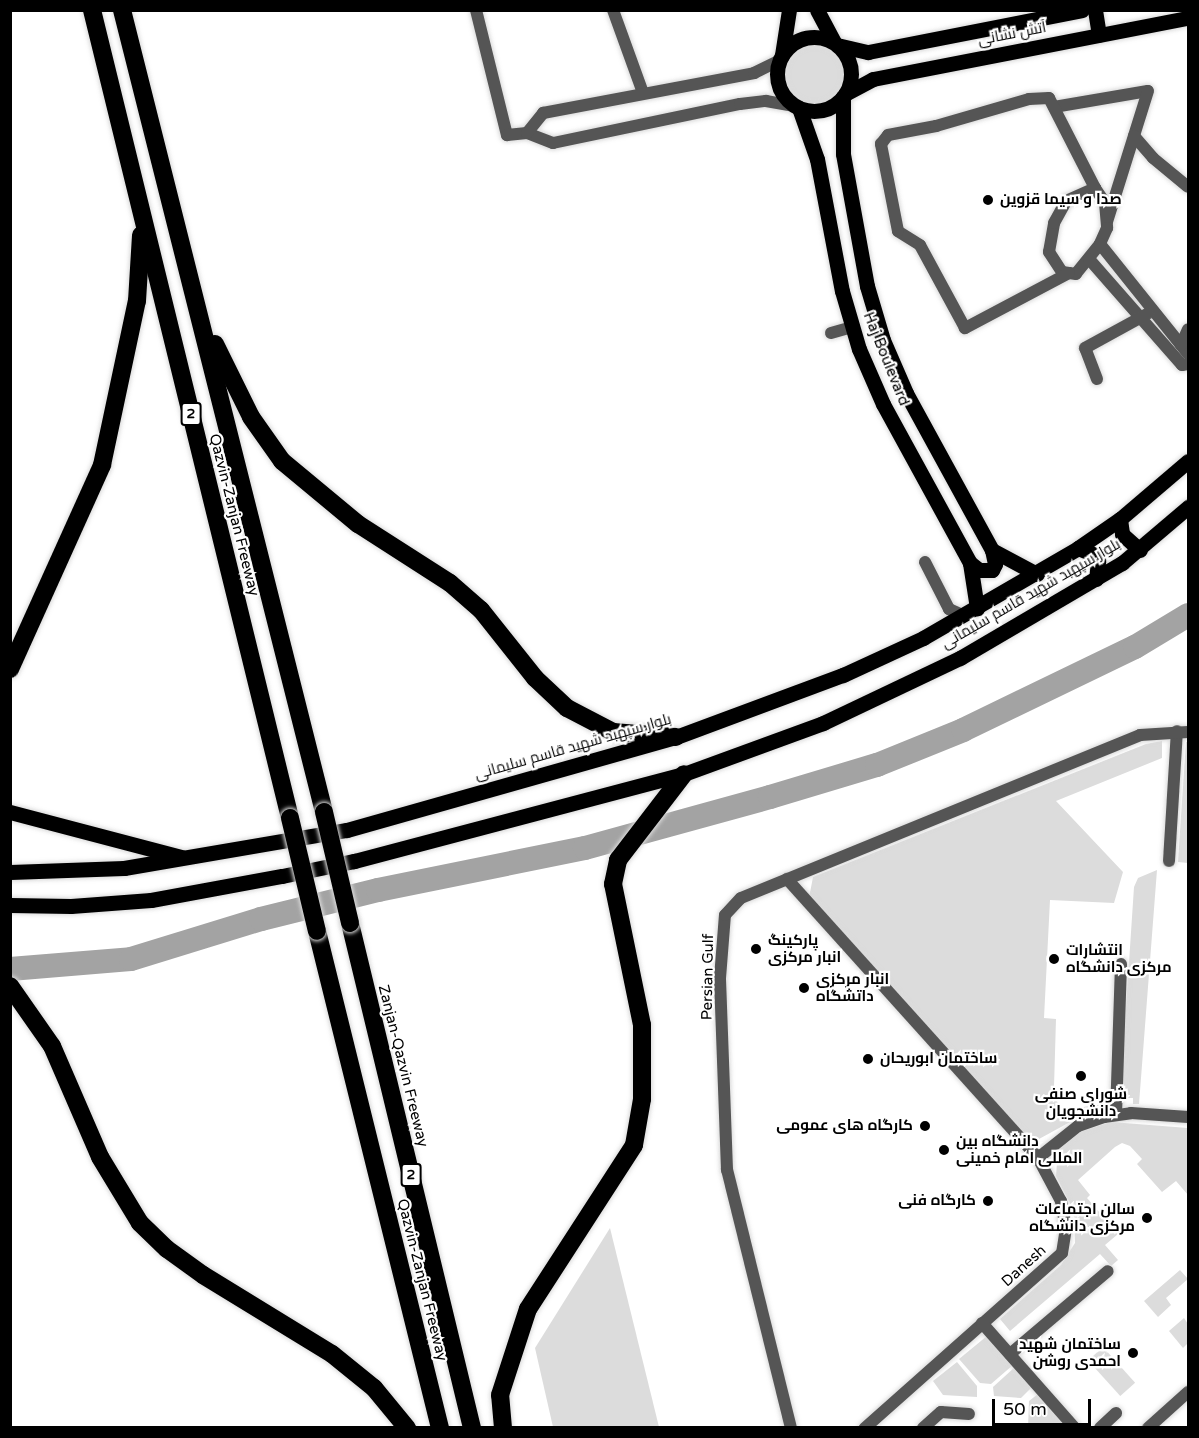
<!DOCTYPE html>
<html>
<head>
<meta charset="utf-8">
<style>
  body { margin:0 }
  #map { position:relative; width:1199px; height:1438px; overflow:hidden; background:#fff; font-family:"Varela Round",Cairo,sans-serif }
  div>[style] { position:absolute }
  .green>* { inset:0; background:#dcdcdc; transform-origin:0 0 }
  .round { border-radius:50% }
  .river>* { height:24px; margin:-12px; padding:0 12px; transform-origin:12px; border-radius:12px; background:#a3a3a3 }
  .roads { filter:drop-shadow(0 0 2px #dbdbdb) drop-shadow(0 0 2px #dbdbdb) }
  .minor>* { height:12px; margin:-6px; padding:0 6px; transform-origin:6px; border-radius:6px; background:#555 }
  .major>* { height:15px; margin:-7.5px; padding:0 7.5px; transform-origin:7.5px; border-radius:7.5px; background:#000 }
  .major>.ring { margin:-7.5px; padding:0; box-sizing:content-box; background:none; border:15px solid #000; border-radius:50% }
  .highway>* { height:18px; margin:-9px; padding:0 9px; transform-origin:9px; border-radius:9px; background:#000 }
  .bridges { filter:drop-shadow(0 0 2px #dbdbdb) drop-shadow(0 0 2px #dbdbdb) }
  .highway-bridge>* { height:18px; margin:-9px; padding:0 9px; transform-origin:9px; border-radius:9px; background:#000 }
  .dots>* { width:16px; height:16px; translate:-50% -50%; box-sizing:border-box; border:3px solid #fff; border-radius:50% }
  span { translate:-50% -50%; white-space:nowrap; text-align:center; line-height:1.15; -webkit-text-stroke:4.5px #fff; paint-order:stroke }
  .shield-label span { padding:2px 4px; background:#fff; border:2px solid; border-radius:4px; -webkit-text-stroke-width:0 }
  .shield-label { font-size:14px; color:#000; font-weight:700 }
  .street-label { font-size:15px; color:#000 }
  .poi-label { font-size:15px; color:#000; font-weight:700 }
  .left { translate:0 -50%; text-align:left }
  .right { translate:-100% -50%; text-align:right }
  .frame { position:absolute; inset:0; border:12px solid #000; pointer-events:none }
  .scale { position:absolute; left:992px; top:1399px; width:99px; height:27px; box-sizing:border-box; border:3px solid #000; border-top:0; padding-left:8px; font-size:18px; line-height:21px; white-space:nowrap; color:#000; -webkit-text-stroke:4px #fff; paint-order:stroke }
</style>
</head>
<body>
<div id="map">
  <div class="green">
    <div class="round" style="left:781px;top:43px;width:64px;height:64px"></div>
    <div style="clip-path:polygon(1162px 741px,1162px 758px,1056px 801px,1123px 872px,1114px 903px,1050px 900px,1044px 1018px,1056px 1019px,1054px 1087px,1061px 1118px,1083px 1107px,1114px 1102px,1114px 1110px,1083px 1115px,1039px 1139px,1026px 1139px,809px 898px,813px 877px,1146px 744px)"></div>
    <div style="clip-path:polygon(1186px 742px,1188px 742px,1188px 863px,1178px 862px)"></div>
    <div style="clip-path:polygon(1157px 870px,1139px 1104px,1133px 1104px,1133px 1098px,1120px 1098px,1134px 887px,1138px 878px)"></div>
    <div style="clip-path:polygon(1111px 1122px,1188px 1128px,1188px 1195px,1176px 1181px,1162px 1192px,1137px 1164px,1142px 1159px,1130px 1146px,1122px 1143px,1115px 1147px,1078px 1180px,1090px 1195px,1087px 1198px,1118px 1234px,1105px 1245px,1118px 1260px,1111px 1266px,1100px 1254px,1010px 1331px,1000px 1319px,1061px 1265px,1075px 1243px,1074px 1211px,1056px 1176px,1058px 1150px,1080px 1132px)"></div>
    <div style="clip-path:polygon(610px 1228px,659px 1427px,553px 1427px,535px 1348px)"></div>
    <div style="clip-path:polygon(1180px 1270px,1188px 1279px,1166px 1298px,1171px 1305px,1158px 1317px,1144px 1301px)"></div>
    <div style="clip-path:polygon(1184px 1318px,1188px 1324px,1188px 1343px,1183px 1348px,1169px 1331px)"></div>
    <div style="clip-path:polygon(987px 1336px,1013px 1365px,991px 1384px,980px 1383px,959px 1359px)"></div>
    <div style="left:1103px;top:1347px;width:48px;height:20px;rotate:48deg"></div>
    <div style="clip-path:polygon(957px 1362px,977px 1386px,977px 1397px,943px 1395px,933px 1381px)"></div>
    <div style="clip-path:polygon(1015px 1367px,1032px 1387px,1021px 1398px,994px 1396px,993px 1387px)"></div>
    <div style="clip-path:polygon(1038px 1394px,1068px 1428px,1028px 1428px,1029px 1401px)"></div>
  </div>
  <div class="river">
    <div style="left:10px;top:969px;width:121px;rotate:-4.7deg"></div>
    <div style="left:131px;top:959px;width:136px;rotate:-17.1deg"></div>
    <div style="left:261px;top:919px;width:121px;rotate:-13.9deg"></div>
    <div style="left:378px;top:890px;width:211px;rotate:-11.5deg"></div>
    <div style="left:585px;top:848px;width:192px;rotate:-15.4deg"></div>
    <div style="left:770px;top:797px;width:112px;rotate:-16.7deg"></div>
    <div style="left:877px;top:765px;width:93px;rotate:-22.1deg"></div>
    <div style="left:963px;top:730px;width:191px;rotate:-25.8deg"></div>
    <div style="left:1135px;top:647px;width:62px;rotate:-31.1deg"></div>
  </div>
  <div class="roads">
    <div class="minor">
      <div style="left:476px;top:10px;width:129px;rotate:76.1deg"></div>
      <div style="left:507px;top:135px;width:20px;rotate:-6deg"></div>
      <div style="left:527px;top:133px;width:28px;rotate:21deg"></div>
      <div style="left:553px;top:143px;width:191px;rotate:-11.8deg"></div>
      <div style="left:740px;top:104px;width:26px;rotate:-7deg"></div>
      <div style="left:766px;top:101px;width:29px;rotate:10deg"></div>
      <div style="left:613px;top:10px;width:88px;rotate:70.1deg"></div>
      <div style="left:1054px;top:107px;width:95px;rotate:-9.7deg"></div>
      <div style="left:1148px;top:91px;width:137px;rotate:107.4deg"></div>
      <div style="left:527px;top:133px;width:26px;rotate:-51deg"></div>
      <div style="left:543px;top:113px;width:215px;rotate:-10.7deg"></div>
      <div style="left:754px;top:73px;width:28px;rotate:-26deg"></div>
      <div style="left:1134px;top:136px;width:29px;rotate:49deg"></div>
      <div style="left:1153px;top:158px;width:45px;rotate:39.6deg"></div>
      <div style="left:1095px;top:188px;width:18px;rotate:56deg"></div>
      <div style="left:1105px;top:203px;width:25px;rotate:85deg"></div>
      <div style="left:1107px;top:228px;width:17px;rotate:114deg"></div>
      <div style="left:1100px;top:244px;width:38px;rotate:129deg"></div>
      <div style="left:1076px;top:274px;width:14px;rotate:-172deg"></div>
      <div style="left:1062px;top:272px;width:24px;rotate:-123deg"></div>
      <div style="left:1049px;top:252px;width:29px;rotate:-80deg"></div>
      <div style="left:1054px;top:223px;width:25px;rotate:-61deg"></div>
      <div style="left:1066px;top:201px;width:32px;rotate:-24deg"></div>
      <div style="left:1100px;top:244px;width:141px;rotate:51.3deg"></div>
      <div style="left:1089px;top:259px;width:141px;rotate:48.7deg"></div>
      <div style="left:1182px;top:365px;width:6px;rotate:-9deg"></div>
      <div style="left:1069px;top:273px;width:118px;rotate:152.1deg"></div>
      <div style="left:965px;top:328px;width:94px;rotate:-118.5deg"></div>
      <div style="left:920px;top:245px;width:26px;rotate:-148deg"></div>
      <div style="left:898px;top:231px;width:89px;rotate:-101.1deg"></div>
      <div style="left:881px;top:144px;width:11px;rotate:-52deg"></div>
      <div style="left:888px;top:135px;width:49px;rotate:-10.6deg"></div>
      <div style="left:936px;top:126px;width:97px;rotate:-16.2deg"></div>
      <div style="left:1029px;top:99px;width:20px;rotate:-3deg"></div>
      <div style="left:1049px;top:98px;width:101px;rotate:62.9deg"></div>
      <div style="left:831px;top:333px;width:22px;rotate:-16deg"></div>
      <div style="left:1181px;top:345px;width:17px;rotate:-66deg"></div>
      <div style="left:1097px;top:379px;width:33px;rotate:-111deg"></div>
      <div style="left:1085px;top:348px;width:71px;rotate:-28.7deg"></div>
      <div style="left:925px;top:562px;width:53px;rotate:62.9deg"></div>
      <div style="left:949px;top:609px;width:17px;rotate:24deg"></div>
      <div style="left:1169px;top:861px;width:130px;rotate:-86.5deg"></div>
      <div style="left:787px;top:879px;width:375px;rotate:48deg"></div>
      <div style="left:1038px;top:1158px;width:49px;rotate:61.9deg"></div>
      <div style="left:1061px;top:1201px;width:27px;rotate:80deg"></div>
      <div style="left:1066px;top:1228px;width:25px;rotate:99deg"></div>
      <div style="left:1062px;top:1253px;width:264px;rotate:138.4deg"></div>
      <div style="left:1116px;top:1115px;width:151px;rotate:-88.1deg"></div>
      <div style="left:1038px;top:1158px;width:51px;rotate:-38.7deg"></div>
      <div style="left:1078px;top:1126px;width:28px;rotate:-19deg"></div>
      <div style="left:1104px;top:1117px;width:27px;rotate:-8deg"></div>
      <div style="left:1131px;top:1113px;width:57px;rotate:4deg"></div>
      <div style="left:982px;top:1323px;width:140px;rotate:48.5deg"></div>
      <div style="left:1010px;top:1354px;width:128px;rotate:-40.3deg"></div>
      <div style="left:791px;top:1428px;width:266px;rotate:-103.9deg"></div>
      <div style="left:727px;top:1170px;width:192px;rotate:-92.1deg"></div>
      <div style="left:720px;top:978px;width:63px;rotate:-85.5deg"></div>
      <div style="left:725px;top:915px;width:23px;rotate:-47deg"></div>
      <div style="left:741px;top:898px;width:431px;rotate:-22.2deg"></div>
      <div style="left:1140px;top:735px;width:48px;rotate:-3.6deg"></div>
      <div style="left:923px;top:1428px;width:24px;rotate:-42deg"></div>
      <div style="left:941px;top:1412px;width:28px;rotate:4deg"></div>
      <div style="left:1100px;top:1428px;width:22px;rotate:-43deg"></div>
      <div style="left:1148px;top:1428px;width:54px;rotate:-42deg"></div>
    </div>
    <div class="major">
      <div style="left:817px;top:10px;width:36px;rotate:62deg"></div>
      <div style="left:1095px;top:10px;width:25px;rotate:81deg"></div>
      <div class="ring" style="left:777px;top:37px;width:59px;height:59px"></div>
      <div style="left:837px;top:45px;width:32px;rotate:13deg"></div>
      <div style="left:868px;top:52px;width:218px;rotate:-11.1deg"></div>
      <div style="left:782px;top:55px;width:46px;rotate:-81.2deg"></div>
      <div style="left:845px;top:94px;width:32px;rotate:-28deg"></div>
      <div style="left:873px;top:79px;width:321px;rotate:-11deg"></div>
      <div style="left:843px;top:97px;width:57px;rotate:90deg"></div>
      <div style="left:843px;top:154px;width:134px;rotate:79.7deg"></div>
      <div style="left:867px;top:286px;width:56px;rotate:73.5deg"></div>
      <div style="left:883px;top:340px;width:58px;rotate:66.5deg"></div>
      <div style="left:906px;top:393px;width:179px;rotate:61.3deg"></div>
      <div style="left:992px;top:550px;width:51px;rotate:28.1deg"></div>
      <div style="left:799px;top:108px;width:54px;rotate:70.6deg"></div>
      <div style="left:817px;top:159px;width:134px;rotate:79.3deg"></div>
      <div style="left:842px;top:291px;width:60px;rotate:73.7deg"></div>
      <div style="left:859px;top:349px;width:60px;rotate:66.4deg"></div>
      <div style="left:883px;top:404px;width:181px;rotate:61.3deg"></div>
      <div style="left:970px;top:563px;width:46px;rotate:81.2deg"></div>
      <div style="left:1120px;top:519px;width:15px;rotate:82deg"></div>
      <div style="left:1122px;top:534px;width:24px;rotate:42deg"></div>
      <div style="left:1078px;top:548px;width:16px;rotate:22deg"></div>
      <div style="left:1093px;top:554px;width:9px;rotate:54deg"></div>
      <div style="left:1098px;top:561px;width:18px;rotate:96deg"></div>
      <div style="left:970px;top:563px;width:11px;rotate:38deg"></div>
      <div style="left:979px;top:570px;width:13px"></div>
      <div style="left:992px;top:570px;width:7px;rotate:-63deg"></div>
      <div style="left:995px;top:564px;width:14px;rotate:-102deg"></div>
      <div style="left:10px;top:812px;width:178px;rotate:14.7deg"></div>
      <div style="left:10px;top:872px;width:114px;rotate:-2deg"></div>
      <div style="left:124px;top:868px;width:226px;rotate:-9.7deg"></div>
      <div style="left:347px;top:830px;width:342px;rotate:-15.8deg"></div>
      <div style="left:676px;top:737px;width:178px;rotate:-20.4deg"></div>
      <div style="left:843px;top:675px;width:88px;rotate:-24.8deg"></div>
      <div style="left:923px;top:638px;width:179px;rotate:-30.1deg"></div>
      <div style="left:1078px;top:548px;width:51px;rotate:-34.6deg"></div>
      <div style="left:1120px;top:519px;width:89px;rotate:-40.5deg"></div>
      <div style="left:10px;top:905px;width:61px;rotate:0.9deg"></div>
      <div style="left:71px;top:906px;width:80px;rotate:-4.3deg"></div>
      <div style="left:151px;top:900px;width:133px;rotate:-10.4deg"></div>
      <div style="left:282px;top:876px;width:74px;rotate:-11.8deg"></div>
      <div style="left:354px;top:861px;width:341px;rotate:-14.8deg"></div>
      <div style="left:684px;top:774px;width:148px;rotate:-20.1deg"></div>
      <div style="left:823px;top:723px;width:152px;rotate:-25.4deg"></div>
      <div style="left:960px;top:658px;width:188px;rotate:-30.4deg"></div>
      <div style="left:1122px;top:563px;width:87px;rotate:-40.3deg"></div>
    </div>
    <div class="highway">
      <div style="left:92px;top:10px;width:832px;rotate:76.23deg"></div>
      <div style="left:122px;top:10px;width:827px;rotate:75.86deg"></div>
      <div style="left:215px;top:344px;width:81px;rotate:63.7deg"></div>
      <div style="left:251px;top:417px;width:54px;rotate:54.8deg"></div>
      <div style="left:282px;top:461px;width:99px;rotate:39.7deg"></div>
      <div style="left:358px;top:524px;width:109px;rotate:32.7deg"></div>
      <div style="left:450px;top:583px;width:41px;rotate:41.1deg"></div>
      <div style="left:481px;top:610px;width:87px;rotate:51.5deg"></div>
      <div style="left:535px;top:678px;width:44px;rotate:43.2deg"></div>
      <div style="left:567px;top:708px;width:52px;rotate:27.6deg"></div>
      <div style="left:613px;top:732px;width:63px;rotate:4.5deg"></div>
      <div style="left:10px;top:669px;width:224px;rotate:-65.7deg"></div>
      <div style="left:102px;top:465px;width:168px;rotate:-78deg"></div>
      <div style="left:137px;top:301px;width:66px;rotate:-86.5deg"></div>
      <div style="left:350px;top:923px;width:520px;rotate:76.42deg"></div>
      <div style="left:317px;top:931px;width:512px;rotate:76.1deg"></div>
      <div style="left:10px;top:986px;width:73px;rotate:55deg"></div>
      <div style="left:52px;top:1046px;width:121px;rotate:66.6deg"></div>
      <div style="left:100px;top:1157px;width:77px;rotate:58.8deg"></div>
      <div style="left:140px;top:1223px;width:37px;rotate:44deg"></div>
      <div style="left:167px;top:1249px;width:44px;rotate:35.8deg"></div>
      <div style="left:203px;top:1275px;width:151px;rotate:31.5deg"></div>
      <div style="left:332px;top:1354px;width:54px;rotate:39deg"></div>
      <div style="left:374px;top:1388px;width:52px;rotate:50.5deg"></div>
      <div style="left:503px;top:1428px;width:33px;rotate:-95deg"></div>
      <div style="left:500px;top:1395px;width:90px;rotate:-72deg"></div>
      <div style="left:528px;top:1309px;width:195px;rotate:-57.1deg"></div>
      <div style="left:634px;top:1145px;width:47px;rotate:-80.1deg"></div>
      <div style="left:642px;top:1099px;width:74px;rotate:-90deg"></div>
      <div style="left:642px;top:1025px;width:144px;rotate:-101.6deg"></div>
      <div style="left:613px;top:884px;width:25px;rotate:-78deg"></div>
      <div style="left:618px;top:860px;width:108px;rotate:-52.5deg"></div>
    </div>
  </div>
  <div class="bridges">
    <div class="highway-bridge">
      <div style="left:324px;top:812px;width:114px;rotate:76.8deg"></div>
      <div style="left:290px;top:818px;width:116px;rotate:76.6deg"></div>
    </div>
  </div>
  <div class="dots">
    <div style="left:988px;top:200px;background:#000"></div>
    <div style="left:756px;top:949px;background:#000"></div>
    <div style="left:1054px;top:959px;background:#000"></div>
    <div style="left:804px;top:988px;background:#000"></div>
    <div style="left:868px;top:1059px;background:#000"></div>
    <div style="left:1081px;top:1076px;background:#000"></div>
    <div style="left:925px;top:1126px;background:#000"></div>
    <div style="left:944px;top:1150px;background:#000"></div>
    <div style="left:988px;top:1201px;background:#000"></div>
    <div style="left:1147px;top:1218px;background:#000"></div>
    <div style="left:1133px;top:1353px;background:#000"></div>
  </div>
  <div class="shield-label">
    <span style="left:191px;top:414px">2</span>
    <span style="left:411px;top:1175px">2</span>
  </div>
  <div class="street-label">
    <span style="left:1012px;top:34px;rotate:-11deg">آتش نشانی</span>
    <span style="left:886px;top:359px;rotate:68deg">Haj Boulevard</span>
    <span style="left:234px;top:515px;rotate:76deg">Qazvin-Zanjan Freeway</span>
    <span style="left:1031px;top:594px;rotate:-30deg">بلوار سپهبد شهید قاسم سلیمانی</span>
    <span style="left:573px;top:747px;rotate:-16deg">بلوار سپهبد شهید قاسم سلیمانی</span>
    <span style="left:708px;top:977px;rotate:-89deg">Persian Gulf</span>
    <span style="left:403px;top:1066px;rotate:76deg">Zanjan-Qazvin Freeway</span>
    <span style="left:1024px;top:1266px;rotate:-42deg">Danesh</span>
    <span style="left:422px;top:1280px;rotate:76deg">Qazvin-Zanjan Freeway</span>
  </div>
  <div class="poi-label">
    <span class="left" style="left:1000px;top:200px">صدا و سیما قزوین</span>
    <span class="left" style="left:768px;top:949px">پارکینگ<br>انبار مرکزی</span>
    <span class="left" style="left:1066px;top:959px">انتشارات<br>مرکزی دانشگاه</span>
    <span class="left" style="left:816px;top:988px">انبار مرکزی<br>داتشگاه</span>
    <span class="left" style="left:880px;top:1059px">ساختمان ابوریحان</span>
    <span style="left:1081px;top:1103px">شورای صنفی<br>دانشجویان</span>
    <span class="right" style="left:913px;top:1126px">کارگاه های عمومی</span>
    <span class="left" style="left:956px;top:1150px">دانشگاه بین<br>المللی امام خمینی</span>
    <span class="right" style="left:976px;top:1201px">کارگاه فنی</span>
    <span class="right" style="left:1135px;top:1218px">سالن اجتماعات<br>مرکزی دانشگاه</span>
    <span class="right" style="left:1121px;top:1353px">ساختمان شهید<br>احمدی روشن</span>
  </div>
  <div class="frame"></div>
  <div class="scale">50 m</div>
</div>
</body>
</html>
